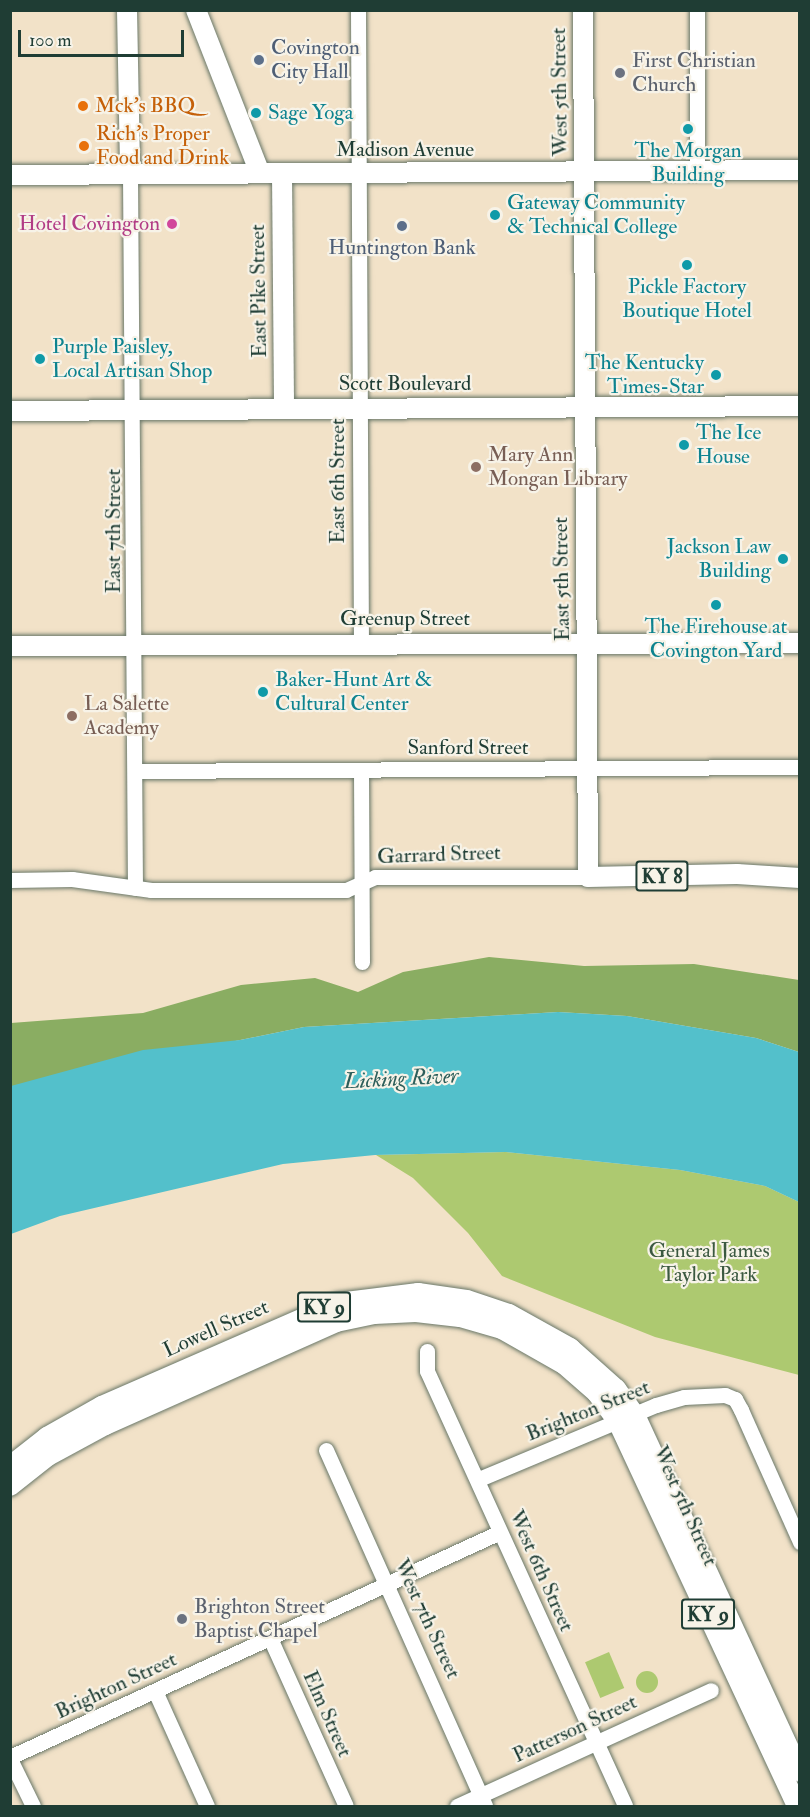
<!DOCTYPE html>
<html>
<head>
<meta charset="utf-8">
<style>
  body { margin:0 }
  #map { position:relative; width:810px; height:1817px; overflow:hidden; background:#f2e2c8; font-family:"IM FELL Double Pica",serif }
  div>[style] { position:absolute }
  .green>* { inset:0; background:#adc970; transform-origin:0 0 }
  .round { border-radius:50% }
  .forest>* { inset:0; background:#8aad62 }
  .water>* { inset:0; background:#53c0cb }
  .roads { filter:drop-shadow(0 0 2px #697768) drop-shadow(0 0 2px #697768) }
  .minor>* { height:15px; margin:-7.5px; padding:0 7.5px; transform-origin:7.5px; border-radius:7.5px; background:#fff }
  .major>* { height:20px; margin:-10px; padding:0 10px; transform-origin:10px; border-radius:10px; background:#fff }
  .dots>* { width:16px; height:16px; translate:-50% -50%; box-sizing:border-box; border:3px solid #f7f3e8; border-radius:50% }
  span { translate:-50% -50%; white-space:nowrap; text-align:center; line-height:1.15; -webkit-text-stroke:4.5px #f7f3e8; paint-order:stroke }
  .shield-label span { padding:2px 4px; background:#f7f3e8; border:2px solid; border-radius:4px; -webkit-text-stroke-width:0 }
  .shield-label { font-size:20px; color:#1f3d34; font-weight:700 }
  .service-label { font-size:21px; color:#4e5e75 }
  .left { translate:0 -50%; text-align:left }
  .worship-label { font-size:21px; color:#5b616d }
  .street-label { font-size:21px; color:#1f3d34 }
  .food-label { font-size:21px; color:#c56008 }
  .culture-label { font-size:21px; color:#0d838f }
  .right { translate:-100% -50%; text-align:right }
  .hotel-label { font-size:21px; color:#b23c85 }
  .education-label { font-size:21px; color:#785e54 }
  .park-label { font-size:21px; color:#3b5940 }
  .water-label { font-size:22px; color:#2c5e5a; font-style:italic }
  .frame { position:absolute; inset:0; border:12px solid #1f3d34; pointer-events:none }
  .scale { position:absolute; left:18px; top:30px; width:166px; height:27px; box-sizing:border-box; border:3px solid #1f3d34; border-top:0; padding-left:8px; font-size:18px; line-height:21px; white-space:nowrap; color:#1f3d34; -webkit-text-stroke:4px #f7f3e8; paint-order:stroke }
</style>
</head>
<body>
<div id="map">
  <div class="green">
    <div style="clip-path:polygon(506px 1152px,680px 1170px,765px 1186px,799px 1202px,799px 1375px,655px 1337px,502px 1276px,468px 1233px,413px 1178px,376px 1155px)"></div>
    <div style="left:609px;top:1652px;width:39px;height:26px;rotate:67deg"></div>
    <div class="round" style="left:636px;top:1671px;width:22px;height:22px"></div>
  </div>
  <div class="forest">
    <div style="clip-path:polygon(489px 957px,584px 966px,694px 964px,799px 980px,799px 1052px,756px 1038px,627px 1016px,558px 1012px,304px 1027px,11px 1087px,11px 1023px,143px 1013px,241px 985px,315px 978px,358px 992px,403px 972px)"></div>
  </div>
  <div class="water">
    <div style="clip-path:polygon(558px 1012px,627px 1016px,756px 1038px,799px 1052px,799px 1202px,765px 1186px,680px 1170px,506px 1152px,375px 1155px,283px 1164px,60px 1216px,11px 1234px,11px 1086px,143px 1050px,240px 1040px,304px 1027px)"></div>
  </div>
  <div class="roads">
    <div class="minor">
      <div style="left:358px;top:10px;width:633px;rotate:89.73deg"></div>
      <div style="left:697px;top:10px;width:161px;rotate:90deg"></div>
      <div style="left:130px;top:173px;width:715px;rotate:89.6deg"></div>
      <div style="left:361px;top:770px;width:192px;rotate:89.7deg"></div>
      <div style="left:136px;top:771px;width:664px;rotate:-0.35deg"></div>
      <div style="left:10px;top:880px;width:62px;rotate:-0.9deg"></div>
      <div style="left:72px;top:879px;width:80px;rotate:7.9deg"></div>
      <div style="left:151px;top:890px;width:195px"></div>
      <div style="left:346px;top:890px;width:32px;rotate:-24deg"></div>
      <div style="left:375px;top:877px;width:213px"></div>
      <div style="left:427px;top:1351px;width:20px;rotate:90deg"></div>
      <div style="left:427px;top:1371px;width:478px;rotate:65.5deg"></div>
      <div style="left:326px;top:1450px;width:390px;rotate:65.9deg"></div>
      <div style="left:479px;top:1479px;width:192px;rotate:-22.7deg"></div>
      <div style="left:656px;top:1405px;width:29px;rotate:-16deg"></div>
      <div style="left:684px;top:1397px;width:41px;rotate:-2.8deg"></div>
      <div style="left:725px;top:1395px;width:11px;rotate:22deg"></div>
      <div style="left:735px;top:1399px;width:13px;rotate:61deg"></div>
      <div style="left:741px;top:1410px;width:145px;rotate:65.9deg"></div>
      <div style="left:270px;top:1638px;width:184px;rotate:65.7deg"></div>
      <div style="left:155px;top:1691px;width:126px;rotate:65.7deg"></div>
      <div style="left:10px;top:1757px;width:539px;rotate:-24.66deg"></div>
      <div style="left:10px;top:1759px;width:52px;rotate:63.9deg"></div>
      <div style="left:457px;top:1806px;width:279px;rotate:-24.5deg"></div>
    </div>
    <div class="major">
      <div style="left:127px;top:10px;width:163px;rotate:88.9deg"></div>
      <div style="left:196px;top:10px;width:173px;rotate:68.6deg"></div>
      <div style="left:583px;top:10px;width:867px;rotate:89.67deg"></div>
      <div style="left:588px;top:877px;width:149px;rotate:-1.2deg"></div>
      <div style="left:737px;top:874px;width:63px;rotate:3.6deg"></div>
      <div style="left:282px;top:173px;width:235px;rotate:89.5deg"></div>
      <div style="left:10px;top:175px;width:790px;rotate:-0.36deg"></div>
      <div style="left:10px;top:411px;width:790px;rotate:-0.36deg"></div>
      <div style="left:10px;top:646px;width:790px;rotate:-0.22deg"></div>
      <div style="left:10px;top:1466px;width:47px;rotate:-38.1deg"></div>
      <div style="left:47px;top:1437px;width:63px;rotate:-29.4deg"></div>
      <div style="left:102px;top:1406px;width:257px;rotate:-23.6deg"></div>
      <div style="left:338px;top:1303px;width:81px;rotate:-7.1deg"></div>
      <div style="left:418px;top:1293px;width:49px;rotate:8.1deg"></div>
      <div style="left:467px;top:1300px;width:44px;rotate:18.4deg"></div>
      <div style="left:509px;top:1314px;width:70px;rotate:29.1deg"></div>
      <div style="left:570px;top:1348px;width:62px;rotate:41.7deg"></div>
      <div style="left:616px;top:1389px;width:32px;rotate:54deg"></div>
      <div style="left:635px;top:1415px;width:393px;rotate:65.2deg"></div>
      <div style="left:10px;top:1486px;width:48px;rotate:-38.3deg"></div>
      <div style="left:48px;top:1456px;width:65px;rotate:-28.5deg"></div>
      <div style="left:105px;top:1425px;width:253px;rotate:-24deg"></div>
      <div style="left:336px;top:1322px;width:39px;rotate:-12deg"></div>
      <div style="left:374px;top:1314px;width:42px;rotate:-2.7deg"></div>
      <div style="left:416px;top:1312px;width:44px;rotate:6.5deg"></div>
      <div style="left:460px;top:1317px;width:44px;rotate:15.9deg"></div>
      <div style="left:502px;top:1329px;width:73px;rotate:29.7deg"></div>
      <div style="left:565px;top:1365px;width:43px;rotate:41.2deg"></div>
      <div style="left:597px;top:1393px;width:36px;rotate:54deg"></div>
      <div style="left:618px;top:1422px;width:424px;rotate:65deg"></div>
    </div>
  </div>
  <div class="dots">
    <div style="left:259px;top:60px;background:#5c6f8a"></div>
    <div style="left:620px;top:73px;background:#6b7280"></div>
    <div style="left:83px;top:106px;background:#e8710a"></div>
    <div style="left:256px;top:113px;background:#0f9aa8"></div>
    <div style="left:688px;top:129px;background:#0f9aa8"></div>
    <div style="left:84px;top:146px;background:#e8710a"></div>
    <div style="left:495px;top:215px;background:#0f9aa8"></div>
    <div style="left:172px;top:224px;background:#d1479c"></div>
    <div style="left:402px;top:226px;background:#5c6f8a"></div>
    <div style="left:687px;top:265px;background:#0f9aa8"></div>
    <div style="left:40px;top:359px;background:#0f9aa8"></div>
    <div style="left:716px;top:375px;background:#0f9aa8"></div>
    <div style="left:684px;top:445px;background:#0f9aa8"></div>
    <div style="left:476px;top:467px;background:#8d6e63"></div>
    <div style="left:783px;top:559px;background:#0f9aa8"></div>
    <div style="left:716px;top:605px;background:#0f9aa8"></div>
    <div style="left:263px;top:692px;background:#0f9aa8"></div>
    <div style="left:72px;top:716px;background:#8d6e63"></div>
    <div style="left:182px;top:1619px;background:#6b7280"></div>
  </div>
  <div class="shield-label">
    <span style="left:662px;top:876px">KY 8</span>
    <span style="left:324px;top:1307px">KY 9</span>
    <span style="left:708px;top:1614px">KY 9</span>
  </div>
  <div class="service-label">
    <span class="left" style="left:271px;top:60px">Covington<br>City Hall</span>
    <span style="left:402px;top:248px">Huntington Bank</span>
  </div>
  <div class="worship-label">
    <span class="left" style="left:632px;top:73px">First Christian<br>Church</span>
    <span class="left" style="left:194px;top:1619px">Brighton Street<br>Baptist Chapel</span>
  </div>
  <div class="street-label">
    <span style="left:560px;top:92px;rotate:-91deg">West 5th Street</span>
    <span style="left:405px;top:150px">Madison Avenue</span>
    <span style="left:259px;top:291px;rotate:-91deg">East Pike Street</span>
    <span style="left:405px;top:384px">Scott Boulevard</span>
    <span style="left:338px;top:481px;rotate:-90deg">East 6th Street</span>
    <span style="left:114px;top:531px;rotate:-90deg">East 7th Street</span>
    <span style="left:562px;top:579px;rotate:-91deg">East 5th Street</span>
    <span style="left:405px;top:619px">Greenup Street</span>
    <span style="left:468px;top:748px">Sanford Street</span>
    <span style="left:439px;top:855px;rotate:-2deg">Garrard Street</span>
    <span style="left:216px;top:1329px;rotate:-24deg">Lowell Street</span>
    <span style="left:588px;top:1411px;rotate:-22deg">Brighton Street</span>
    <span style="left:685px;top:1506px;rotate:66deg">West 5th Street</span>
    <span style="left:541px;top:1571px;rotate:66deg">West 6th Street</span>
    <span style="left:427px;top:1619px;rotate:65deg">West 7th Street</span>
    <span style="left:116px;top:1686px;rotate:-25deg">Brighton Street</span>
    <span style="left:327px;top:1714px;rotate:66deg">Elm Street</span>
    <span style="left:575px;top:1729px;rotate:-25deg">Patterson Street</span>
  </div>
  <div class="food-label">
    <span class="left" style="left:95px;top:106px">Mck's BBQ</span>
    <span class="left" style="left:96px;top:146px">Rich's Proper<br>Food and Drink</span>
  </div>
  <div class="culture-label">
    <span class="left" style="left:268px;top:113px">Sage Yoga</span>
    <span style="left:688px;top:163px">The Morgan<br>Building</span>
    <span class="left" style="left:507px;top:215px">Gateway Community<br>&amp; Technical College</span>
    <span style="left:687px;top:299px">Pickle Factory<br>Boutique Hotel</span>
    <span class="left" style="left:52px;top:359px">Purple Paisley,<br>Local Artisan Shop</span>
    <span class="right" style="left:704px;top:375px">The Kentucky<br>Times-Star</span>
    <span class="left" style="left:696px;top:445px">The Ice<br>House</span>
    <span class="right" style="left:771px;top:559px">Jackson Law<br>Building</span>
    <span style="left:716px;top:639px">The Firehouse at<br>Covington Yard</span>
    <span class="left" style="left:275px;top:692px">Baker-Hunt Art &amp;<br>Cultural Center</span>
  </div>
  <div class="hotel-label">
    <span class="right" style="left:160px;top:224px">Hotel Covington</span>
  </div>
  <div class="education-label">
    <span class="left" style="left:488px;top:467px">Mary Ann<br>Mongan Library</span>
    <span class="left" style="left:84px;top:716px">La Salette<br>Academy</span>
  </div>
  <div class="park-label">
    <span style="left:709px;top:1263px">General James<br>Taylor Park</span>
  </div>
  <div class="water-label">
    <span style="left:401px;top:1079px;rotate:-3deg">Licking River</span>
  </div>
  <div class="frame"></div>
  <div class="scale">100 m</div>
</div>
</body>
</html>
